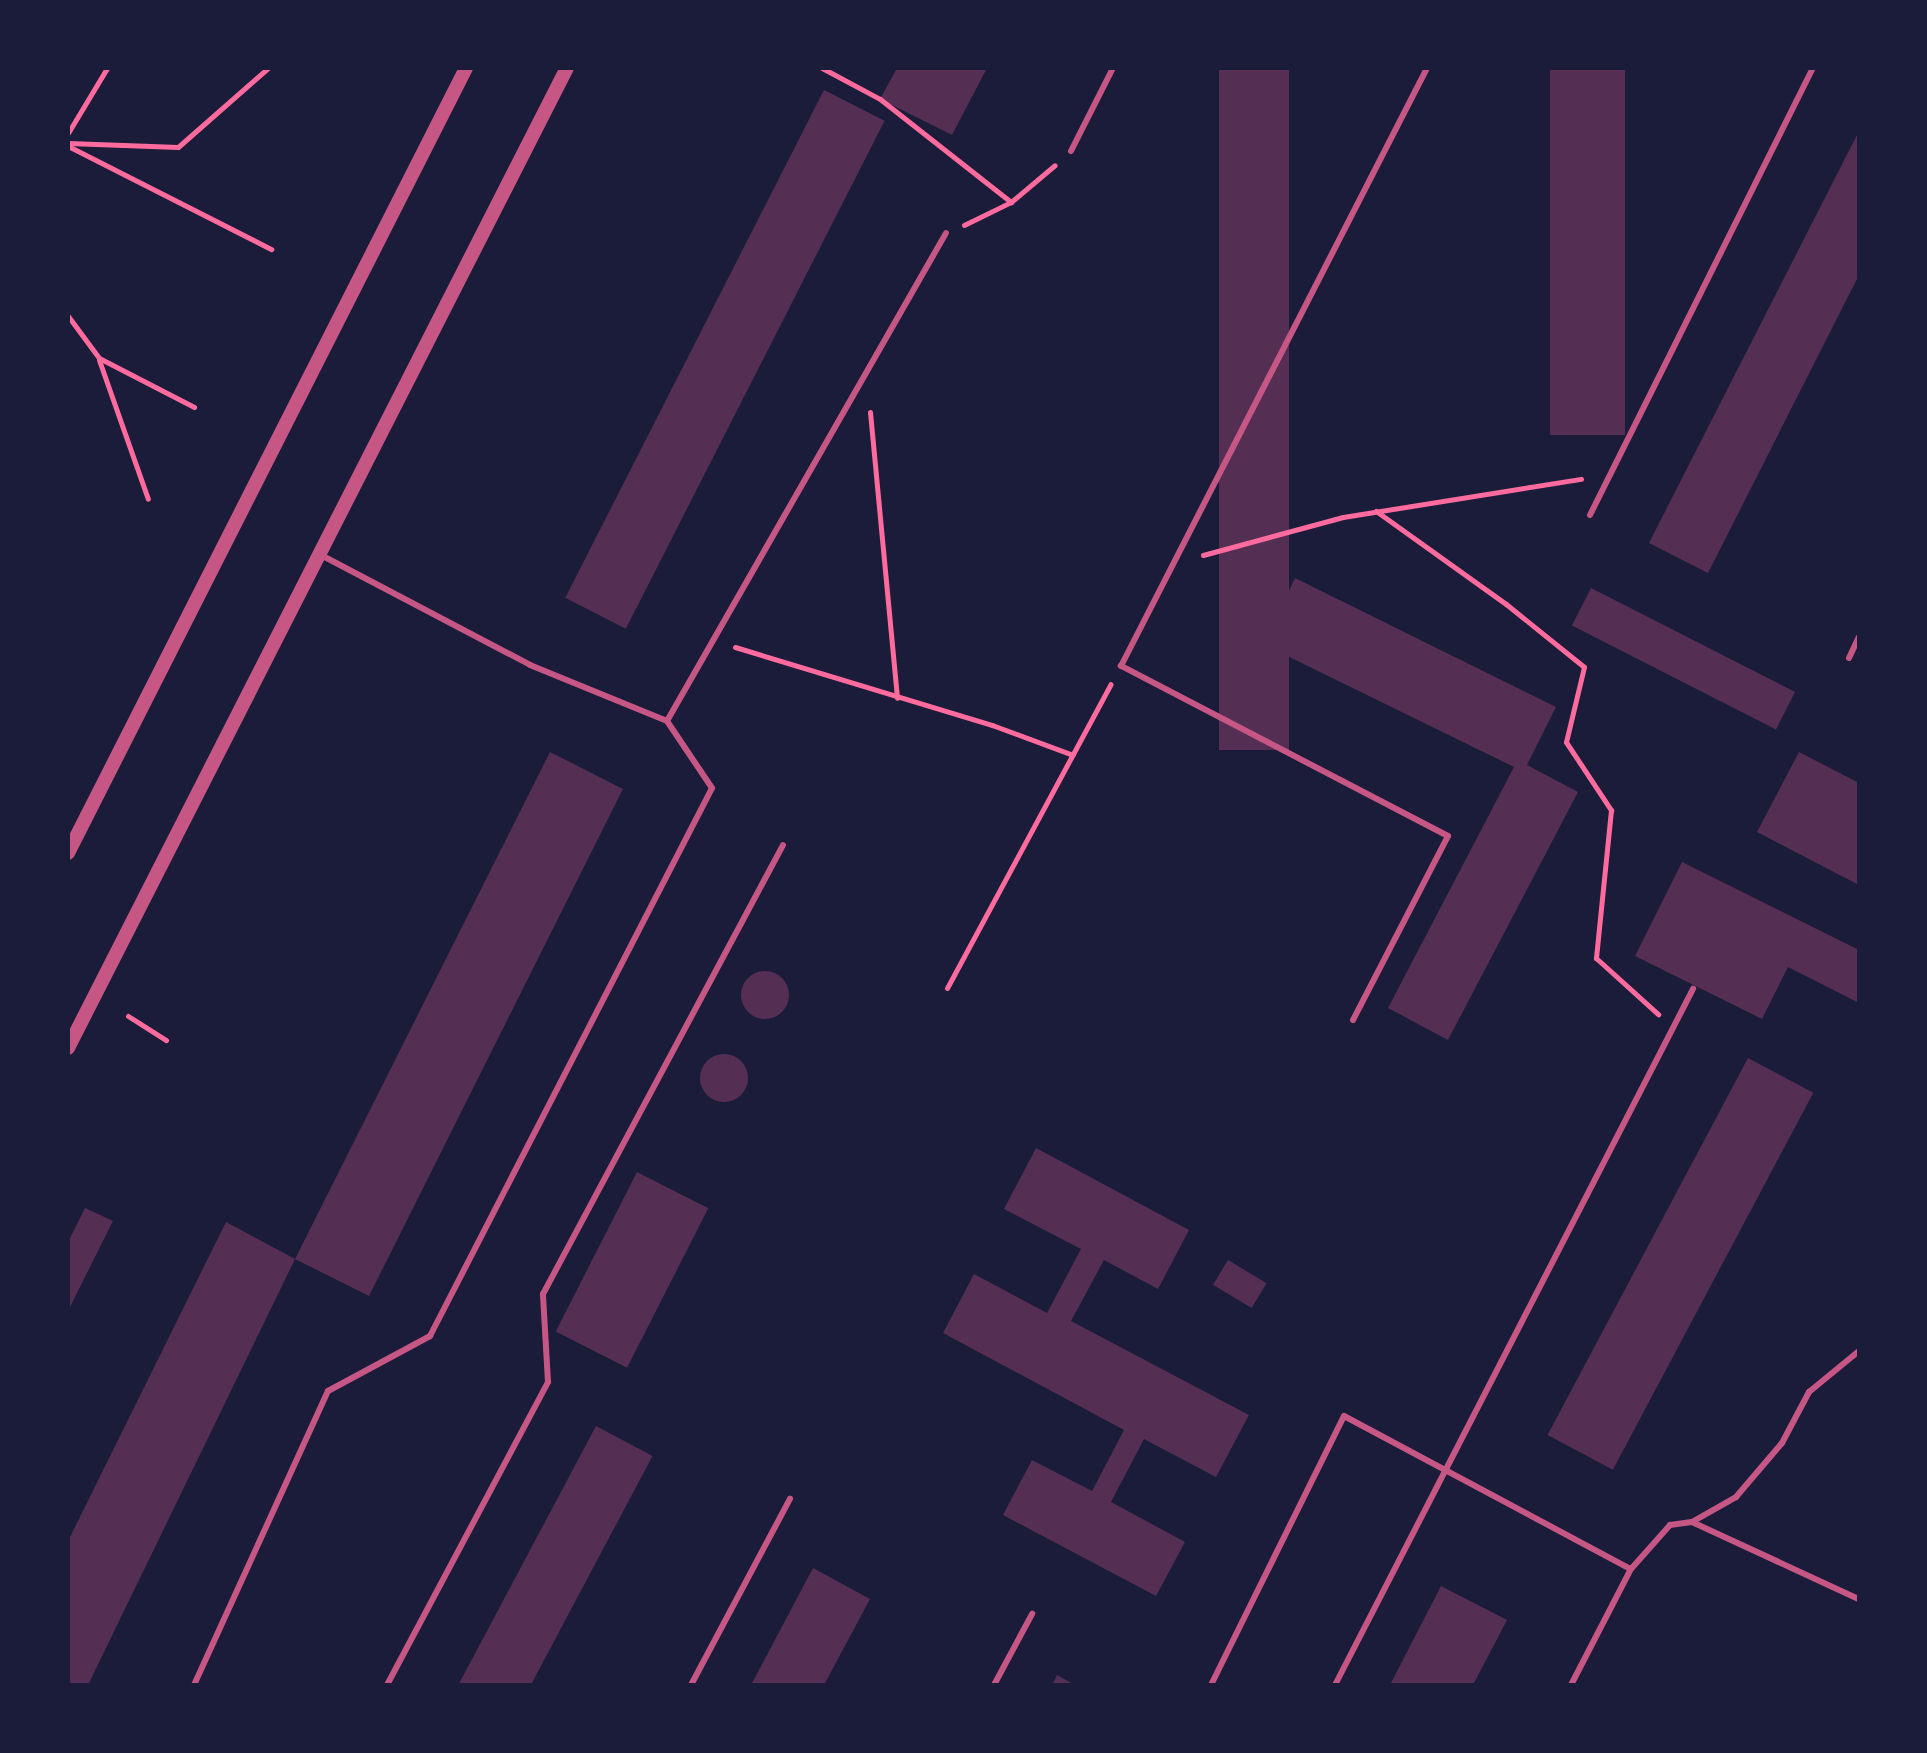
<!DOCTYPE html>
<html>
<head>
<meta charset="utf-8">
<style>
  body { margin:0 }
  #map { position:relative; width:1927px; height:1753px; overflow:hidden; background:#1b1b3a; font-family:"Times New Roman",serif }
  div>[style] { position:absolute }
  .building>* { inset:0; background:#542f53; transform-origin:0 0 }
  .round { border-radius:50% }
  .path>* { height:5px; margin:-2.5px; padding:0 2.5px; transform-origin:2.5px; border-radius:2.5px; background:#ff6b9d }
  .service>* { height:6px; margin:-3px; padding:0 3px; transform-origin:3px; border-radius:3px; background:#c65784 }
  .tertiary>* { height:14px; margin:-7px; padding:0 7px; transform-origin:7px; border-radius:7px; background:#c65784 }
  span { translate:-50% -50%; white-space:nowrap; text-align:center; line-height:1.15; -webkit-text-stroke:8px #1b1b3a; paint-order:stroke }
  .frame { position:absolute; inset:0; border:70px solid #1b1b3a; pointer-events:none }
</style>
</head>
<body>
<div id="map">
  <div class="building">
    <div style="clip-path:polygon(897px 68px,987px 68px,952px 135px,880px 99px)"></div>
    <div style="left:1219px;top:68px;width:70px;height:682px"></div>
    <div style="left:1550px;top:68px;width:75px;height:367px"></div>
    <div style="left:824px;top:90px;width:68px;height:570px;rotate:27deg"></div>
    <div style="clip-path:polygon(1859px 131px,1859px 275px,1708px 573px,1649px 543px)"></div>
    <div style="clip-path:polygon(1295px 578px,1556px 707px,1527px 765px,1578px 792px,1448px 1040px,1388px 1008px,1514px 767px,1263px 644px)"></div>
    <div style="left:1591px;top:588px;width:229px;height:42px;rotate:27deg"></div>
    <div style="clip-path:polygon(550px 752px,623px 789px,369px 1296px,295px 1259px,88px 1685px,68px 1685px,68px 1541px,226px 1222px,295px 1259px)"></div>
    <div style="clip-path:polygon(1799px 752px,1859px 783px,1859px 885px,1757px 832px)"></div>
    <div style="clip-path:polygon(1682px 862px,1859px 950px,1859px 1003px,1788px 967px,1762px 1019px,1635px 956px)"></div>
    <div class="round" style="left:741px;top:971px;width:48px;height:48px"></div>
    <div class="round" style="left:700px;top:1054px;width:48px;height:48px"></div>
    <div style="left:1748px;top:1058px;width:74px;height:427px;rotate:28deg"></div>
    <div style="clip-path:polygon(1036px 1148px,1189px 1230px,1158px 1289px,1104px 1260px,1071px 1321px,1249px 1415px,1216px 1477px,1144px 1439px,1111px 1502px,1185px 1542px,1156px 1596px,1003px 1515px,1032px 1460px,1092px 1491px,1124px 1430px,943px 1333px,974px 1274px,1047px 1313px,1081px 1249px,1004px 1209px)"></div>
    <div style="left:637px;top:1172px;width:80px;height:179px;rotate:27deg"></div>
    <div style="clip-path:polygon(85px 1208px,113px 1221px,68px 1311px,68px 1242px)"></div>
    <div style="left:1228px;top:1260px;width:45px;height:29px;rotate:31deg"></div>
    <div style="left:596px;top:1426px;width:64px;height:294px;rotate:28deg"></div>
    <div style="clip-path:polygon(813px 1568px,870px 1599px,824px 1685px,751px 1685px)"></div>
    <div style="clip-path:polygon(1441px 1586px,1507px 1620px,1473px 1685px,1390px 1685px)"></div>
    <div style="clip-path:polygon(1057px 1675px,1075px 1685px,1052px 1685px)"></div>
  </div>
  <div class="path">
    <div style="left:822px;top:68px;width:66px;rotate:28.1deg"></div>
    <div style="left:880px;top:99px;width:167px;rotate:38.2deg"></div>
    <div style="left:68px;top:133px;width:76px;rotate:-59deg"></div>
    <div style="left:68px;top:143px;width:110px;rotate:2.1deg"></div>
    <div style="left:178px;top:147px;width:120px;rotate:-41.3deg"></div>
    <div style="left:68px;top:146px;width:228px;rotate:26.9deg"></div>
    <div style="left:964px;top:225px;width:52px;rotate:-26.1deg"></div>
    <div style="left:1011px;top:202px;width:57px;rotate:-40.1deg"></div>
    <div style="left:68px;top:316px;width:52px;rotate:53.6deg"></div>
    <div style="left:99px;top:358px;width:107px;rotate:27.3deg"></div>
    <div style="left:99px;top:360px;width:147px;rotate:70.6deg"></div>
    <div style="left:870px;top:412px;width:287px;rotate:84.6deg"></div>
    <div style="left:1376px;top:511px;width:160px;rotate:35.6deg"></div>
    <div style="left:1506px;top:604px;width:100px;rotate:38.9deg"></div>
    <div style="left:1584px;top:667px;width:77px;rotate:103.5deg"></div>
    <div style="left:1566px;top:742px;width:82px;rotate:56.5deg"></div>
    <div style="left:1611px;top:810px;width:149px;rotate:95.8deg"></div>
    <div style="left:1596px;top:958px;width:84px;rotate:42.1deg"></div>
    <div style="left:1203px;top:555px;width:145px;rotate:-15.2deg"></div>
    <div style="left:1343px;top:517px;width:241px;rotate:-9.1deg"></div>
    <div style="left:735px;top:647px;width:269px;rotate:16.9deg"></div>
    <div style="left:992px;top:725px;width:86px;rotate:20.3deg"></div>
    <div style="left:947px;top:988px;width:345px;rotate:-61.7deg"></div>
    <div style="left:128px;top:1016px;width:45px;rotate:32.3deg"></div>
  </div>
  <div class="service">
    <div style="left:1071px;top:151px;width:93px;rotate:-63.2deg"></div>
    <div style="left:1590px;top:515px;width:500px;rotate:-63.5deg"></div>
    <div style="left:319px;top:554px;width:238px;rotate:27.7deg"></div>
    <div style="left:530px;top:665px;width:148px;rotate:22.2deg"></div>
    <div style="left:667px;top:721px;width:562px;rotate:-60.24deg"></div>
    <div style="left:1849px;top:658px;width:23px;rotate:-65deg"></div>
    <div style="left:1353px;top:1020px;width:207px;rotate:-62.7deg"></div>
    <div style="left:1448px;top:836px;width:369px;rotate:-152.5deg"></div>
    <div style="left:1121px;top:666px;width:672px;rotate:-62.9deg"></div>
    <div style="left:1692px;top:1522px;width:51px;rotate:-29.6deg"></div>
    <div style="left:1736px;top:1497px;width:71px;rotate:-49.6deg"></div>
    <div style="left:1782px;top:1443px;width:58px;rotate:-62.1deg"></div>
    <div style="left:1809px;top:1392px;width:65px;rotate:-39.4deg"></div>
    <div style="left:194px;top:1685px;width:323px;rotate:-65.5deg"></div>
    <div style="left:328px;top:1391px;width:116px;rotate:-28.3deg"></div>
    <div style="left:430px;top:1336px;width:616px;rotate:-62.77deg"></div>
    <div style="left:712px;top:788px;width:81px;rotate:-123.9deg"></div>
    <div style="left:387px;top:1685px;width:343px;rotate:-62deg"></div>
    <div style="left:548px;top:1382px;width:88px;rotate:-93.3deg"></div>
    <div style="left:543px;top:1294px;width:509px;rotate:-61.87deg"></div>
    <div style="left:691px;top:1685px;width:211px;rotate:-62deg"></div>
    <div style="left:994px;top:1685px;width:81px;rotate:-61.8deg"></div>
    <div style="left:1211px;top:1685px;width:300px;rotate:-63.7deg"></div>
    <div style="left:1344px;top:1416px;width:325px;rotate:28.1deg"></div>
    <div style="left:1631px;top:1569px;width:59px;rotate:-48.4deg"></div>
    <div style="left:1670px;top:1525px;width:22px;rotate:-8deg"></div>
    <div style="left:1692px;top:1522px;width:184px;rotate:24.8deg"></div>
    <div style="left:1335px;top:1685px;width:783px;rotate:-62.78deg"></div>
    <div style="left:1571px;top:1685px;width:131px;rotate:-62.7deg"></div>
  </div>
  <div class="tertiary">
    <div style="left:68px;top:853px;width:880px;rotate:-63.11deg"></div>
    <div style="left:68px;top:1048px;width:1100px;rotate:-63.02deg"></div>
  </div>
  <div class="frame"></div>
</div>
</body>
</html>
